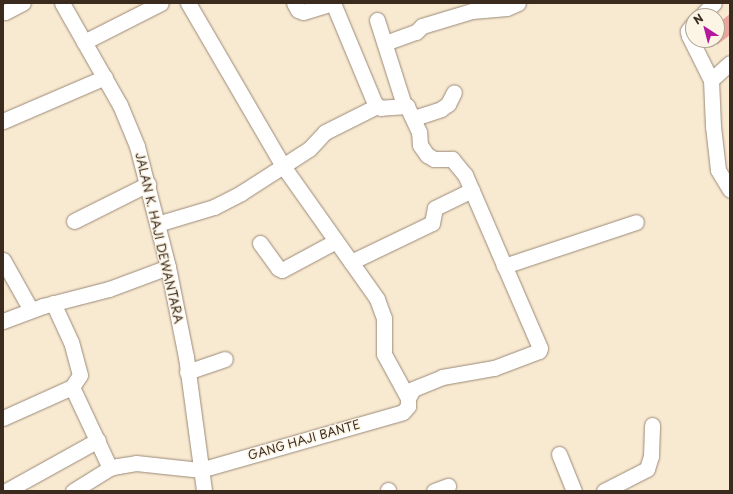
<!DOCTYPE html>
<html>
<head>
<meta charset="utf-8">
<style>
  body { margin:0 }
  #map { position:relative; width:733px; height:494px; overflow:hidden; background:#f8e9d1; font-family:"Playpen Sans",sans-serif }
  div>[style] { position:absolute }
  .building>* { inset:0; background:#eaa49e }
  .roads { filter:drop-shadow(0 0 1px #9a8a78) drop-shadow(0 0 1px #9a8a78) }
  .minor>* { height:15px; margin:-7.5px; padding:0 7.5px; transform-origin:7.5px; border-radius:7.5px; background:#fff }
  span { translate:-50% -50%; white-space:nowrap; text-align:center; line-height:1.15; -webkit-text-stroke:3px #fcf5e5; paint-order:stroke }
  .street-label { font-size:12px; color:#3b2a1e }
  .frame { position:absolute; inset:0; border:4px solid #3b2a1e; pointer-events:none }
  .north { position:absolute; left:685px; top:8px; width:40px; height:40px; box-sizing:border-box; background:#fcf5e5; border:1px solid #afa495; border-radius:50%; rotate:324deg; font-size:11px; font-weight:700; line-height:16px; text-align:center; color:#3b2a1e }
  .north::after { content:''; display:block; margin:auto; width:14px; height:18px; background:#b5179e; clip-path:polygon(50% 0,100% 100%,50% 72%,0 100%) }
</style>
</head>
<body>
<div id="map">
  <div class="building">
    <div style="clip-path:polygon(730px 14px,730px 35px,717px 45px,717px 24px)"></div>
  </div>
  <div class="roads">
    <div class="minor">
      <div style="left:62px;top:3px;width:117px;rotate:60.4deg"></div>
      <div style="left:120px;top:105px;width:44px;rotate:67.5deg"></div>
      <div style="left:137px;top:146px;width:125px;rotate:75.6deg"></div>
      <div style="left:168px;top:267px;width:92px;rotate:78.7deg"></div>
      <div style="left:186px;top:357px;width:135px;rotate:82.3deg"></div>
      <div style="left:294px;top:3px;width:8px;rotate:60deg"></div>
      <div style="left:298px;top:10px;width:5px;rotate:22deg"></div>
      <div style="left:303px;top:12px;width:30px;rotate:-17deg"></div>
      <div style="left:5px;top:12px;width:20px;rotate:-27deg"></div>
      <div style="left:701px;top:16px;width:18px;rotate:-45deg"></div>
      <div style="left:377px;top:20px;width:89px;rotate:72.4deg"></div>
      <div style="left:693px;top:24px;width:9px;rotate:126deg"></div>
      <div style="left:688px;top:31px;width:5px;rotate:79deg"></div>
      <div style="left:689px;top:36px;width:49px;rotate:63.4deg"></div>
      <div style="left:711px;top:80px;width:46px;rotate:87.5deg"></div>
      <div style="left:713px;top:126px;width:44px;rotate:83.5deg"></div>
      <div style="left:718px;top:170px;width:23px;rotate:59deg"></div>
      <div style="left:84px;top:42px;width:86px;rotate:-26.9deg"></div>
      <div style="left:385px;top:43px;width:33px;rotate:-20deg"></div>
      <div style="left:416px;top:32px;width:8px;rotate:-45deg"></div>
      <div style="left:422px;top:26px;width:52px;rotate:-16.7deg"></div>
      <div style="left:472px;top:11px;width:35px;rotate:-5deg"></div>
      <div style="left:507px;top:8px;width:12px;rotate:-24deg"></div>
      <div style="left:711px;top:80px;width:25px;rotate:-42deg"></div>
      <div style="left:377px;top:106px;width:58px;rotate:153.4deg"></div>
      <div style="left:325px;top:132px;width:23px;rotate:133deg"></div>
      <div style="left:309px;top:149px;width:31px;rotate:147deg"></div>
      <div style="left:283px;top:166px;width:163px;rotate:54.7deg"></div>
      <div style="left:377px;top:299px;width:20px;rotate:70deg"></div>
      <div style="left:384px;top:318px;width:36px;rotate:90deg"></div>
      <div style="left:384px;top:354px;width:50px;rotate:61.4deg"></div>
      <div style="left:414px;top:118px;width:28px;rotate:-18deg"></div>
      <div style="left:441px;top:109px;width:9px;rotate:-36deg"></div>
      <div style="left:448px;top:104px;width:13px;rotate:-63deg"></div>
      <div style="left:3px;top:121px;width:111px;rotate:-23.3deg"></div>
      <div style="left:74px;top:221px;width:83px;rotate:-26.6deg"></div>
      <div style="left:157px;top:224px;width:59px;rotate:-16.6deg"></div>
      <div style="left:214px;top:207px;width:30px;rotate:-27deg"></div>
      <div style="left:241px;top:193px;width:50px;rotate:-32.7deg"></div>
      <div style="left:283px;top:166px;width:189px;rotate:-120.2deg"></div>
      <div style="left:260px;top:243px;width:31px;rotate:54deg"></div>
      <div style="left:278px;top:268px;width:4px;rotate:27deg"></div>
      <div style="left:282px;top:270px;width:61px;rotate:-28.2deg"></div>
      <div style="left:3px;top:260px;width:57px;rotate:60.8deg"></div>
      <div style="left:351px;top:262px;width:90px;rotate:-25.7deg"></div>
      <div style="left:432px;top:223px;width:15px;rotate:-79deg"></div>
      <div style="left:435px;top:208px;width:41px;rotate:-25.9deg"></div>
      <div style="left:504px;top:266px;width:139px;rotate:-18.4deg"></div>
      <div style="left:3px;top:321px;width:43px;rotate:-20.6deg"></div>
      <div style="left:43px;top:306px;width:68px;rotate:-14.4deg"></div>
      <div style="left:109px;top:289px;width:63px;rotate:-20.4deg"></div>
      <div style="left:187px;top:372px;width:40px;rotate:-18.9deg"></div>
      <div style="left:72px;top:387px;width:89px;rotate:64.9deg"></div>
      <div style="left:3px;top:418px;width:76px;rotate:-24.2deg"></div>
      <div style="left:72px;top:387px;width:14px;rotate:-56deg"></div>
      <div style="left:80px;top:375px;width:34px;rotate:-105deg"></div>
      <div style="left:71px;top:342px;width:43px;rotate:-114.8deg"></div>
      <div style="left:559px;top:454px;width:40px;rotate:68deg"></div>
      <div style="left:388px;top:490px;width:1px;rotate:90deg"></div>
      <div style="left:6px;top:491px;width:105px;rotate:-29deg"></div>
      <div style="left:73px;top:491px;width:44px;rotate:-31.9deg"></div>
      <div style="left:110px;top:468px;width:8px;rotate:-14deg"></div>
      <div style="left:118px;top:466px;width:18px;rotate:-9deg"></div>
      <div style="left:136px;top:463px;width:64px;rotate:6.2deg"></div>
      <div style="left:200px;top:470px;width:211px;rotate:-15.9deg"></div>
      <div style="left:403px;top:412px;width:8px;rotate:-50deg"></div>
      <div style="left:408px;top:406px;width:8px;rotate:-90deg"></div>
      <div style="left:408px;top:398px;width:10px;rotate:-61deg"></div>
      <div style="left:413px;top:389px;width:31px;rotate:-22deg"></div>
      <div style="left:442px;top:377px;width:53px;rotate:-9.8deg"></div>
      <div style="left:494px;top:368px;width:48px;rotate:-20.7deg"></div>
      <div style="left:539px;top:351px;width:3px;rotate:-72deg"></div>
      <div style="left:540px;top:348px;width:189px;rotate:-113.4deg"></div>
      <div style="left:465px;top:175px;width:21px;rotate:-129deg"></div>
      <div style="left:452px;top:159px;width:18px;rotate:180deg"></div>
      <div style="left:434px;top:159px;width:8px;rotate:-150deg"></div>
      <div style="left:427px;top:155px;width:12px;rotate:-125deg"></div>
      <div style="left:420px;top:145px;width:13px;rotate:-94deg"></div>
      <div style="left:419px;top:132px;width:29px;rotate:-115deg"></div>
      <div style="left:407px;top:106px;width:26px;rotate:176deg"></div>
      <div style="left:381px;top:108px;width:7px;rotate:-146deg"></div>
      <div style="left:375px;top:104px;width:109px;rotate:-112.6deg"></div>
      <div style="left:434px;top:491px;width:15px;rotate:-20deg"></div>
      <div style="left:604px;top:491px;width:48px;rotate:-27.1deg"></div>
      <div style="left:647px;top:469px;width:14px;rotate:-73deg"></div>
      <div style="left:651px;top:456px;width:31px;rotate:-88deg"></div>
    </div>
  </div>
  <div class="street-label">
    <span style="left:159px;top:238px;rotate:77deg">JALAN K. HAJI DEWANTARA</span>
    <span style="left:304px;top:440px;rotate:-16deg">GANG HAJI BANTE</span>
  </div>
  <div class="frame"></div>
  <div class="north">N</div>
</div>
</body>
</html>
